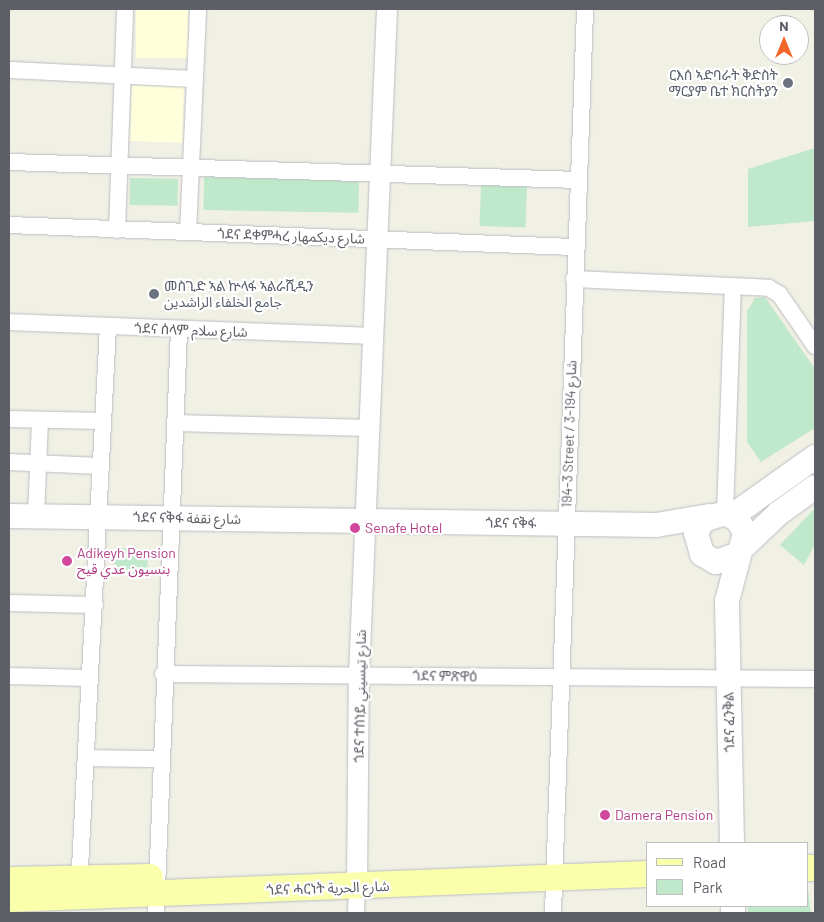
<!DOCTYPE html>
<html>
<head>
<meta charset="utf-8">
<style>
  body { margin:0 }
  #map { position:relative; width:824px; height:922px; overflow:hidden; background:#f0f0e5; font-family:Barlow,"Noto Sans Arabic","Noto Sans Ethiopic",sans-serif }
  div>[style] { position:absolute }
  .commercial>* { inset:0; background:#ffffdb; transform-origin:0 0 }
  .green>* { inset:0; background:#c0e8ca; transform-origin:0 0 }
  .roads { filter:drop-shadow(0 0 1px #bcbdc4) drop-shadow(0 0 1px #bcbdc4) }
  .minor>* { height:16px; margin:-8px; padding:0 8px; transform-origin:8px; border-radius:8px; background:#fff }
  .tertiary>* { height:20px; margin:-10px; padding:0 10px; transform-origin:10px; border-radius:10px; background:#fff }
  .secondary>* { height:24px; margin:-12px; padding:0 12px; transform-origin:12px; border-radius:12px; background:#fff }
  .primary>* { height:26px; margin:-13px; padding:0 13px; transform-origin:13px; border-radius:13px; background:#f9ffab }
  .dots>* { width:14px; height:14px; translate:-50% -50%; box-sizing:border-box; border:2px solid #fff; border-radius:50% }
  span { translate:-50% -50%; white-space:nowrap; text-align:center; line-height:1.15; -webkit-text-stroke:4.5px #fff; paint-order:stroke }
  .worship-label { font-size:14px; color:#5b616d }
  .right { translate:-100% -50%; text-align:right }
  .left { translate:0 -50%; text-align:left }
  .street-label { font-size:14px; color:#5d5f66 }
  .hotel-label { font-size:14px; color:#b23c85 }
  .frame { position:absolute; inset:0; border:10px solid #5d5f66; pointer-events:none }
  .legend { position:absolute; left:646px; top:842px; width:162px; height:65px; box-sizing:border-box; background:#fff; border:1px solid #bebfc2; margin:0; padding:6px 9px; list-style:none; font-size:15px; color:#5d5f66 }
  .legend li { display:flex; align-items:center; gap:10px; height:25px }
  .legend b { width:25px; border:1px solid #bebfc2 }
  .north { position:absolute; left:759px; top:15px; width:50px; height:50px; box-sizing:border-box; background:#fff; border:1px solid #bebfc2; border-radius:50%; rotate:0deg; font-size:14px; font-weight:700; line-height:20px; text-align:center; color:#5d5f66 }
  .north::after { content:''; display:block; margin:auto; width:18px; height:22px; background:#f26729; clip-path:polygon(50% 0,100% 100%,50% 72%,0 100%) }
</style>
</head>
<body>
<div id="map">
  <div class="commercial">
    <div style="left:136px;top:9px;width:52px;height:49px"></div>
    <div style="left:132px;top:85px;width:52px;height:56px;rotate:2deg"></div>
  </div>
  <div class="green">
    <div style="clip-path:polygon(815px 148px,815px 221px,748px 227px,748px 169px)"></div>
    <div style="left:204px;top:177px;width:155px;height:33px;rotate:1deg"></div>
    <div style="left:130px;top:178px;width:48px;height:27px;rotate:1deg"></div>
    <div style="left:481px;top:184px;width:46px;height:42px;rotate:2deg"></div>
    <div style="clip-path:polygon(765px 297px,815px 369px,815px 428px,761px 462px,747px 442px,747px 311px,755px 298px)"></div>
    <div style="clip-path:polygon(815px 508px,815px 544px,804px 565px,780px 545px)"></div>
    <div style="left:115px;top:548px;width:33px;height:25px;rotate:2deg"></div>
    <div style="clip-path:polygon(808px 890px,811px 913px,748px 913px,748px 906px,808px 906px)"></div>
  </div>
  <div class="roads">
    <div class="minor">
      <div style="left:9px;top:70px;width:186px;rotate:2.8deg"></div>
      <div style="left:9px;top:162px;width:570px;rotate:1.81deg"></div>
      <div style="left:9px;top:225px;width:565px;rotate:2.23deg"></div>
      <div style="left:117px;top:230px;width:221px;rotate:-87.9deg"></div>
      <div style="left:188px;top:232px;width:223px;rotate:-87.4deg"></div>
      <div style="left:574px;top:279px;width:195px;rotate:2.6deg"></div>
      <div style="left:769px;top:288px;width:13px;rotate:32deg"></div>
      <div style="left:780px;top:295px;width:62px;rotate:55.5deg"></div>
      <div style="left:9px;top:322px;width:364px;rotate:2.2deg"></div>
      <div style="left:9px;top:419px;width:93px;rotate:1.2deg"></div>
      <div style="left:175px;top:423px;width:194px;rotate:1.5deg"></div>
      <div style="left:9px;top:462px;width:90px;rotate:2.5deg"></div>
      <div style="left:725px;top:513px;width:227px;rotate:-88deg"></div>
      <div style="left:36px;top:516px;width:96px;rotate:-87.6deg"></div>
      <div style="left:9px;top:603px;width:86px;rotate:1.3deg"></div>
      <div style="left:163px;top:674px;width:652px;rotate:0.44deg"></div>
      <div style="left:9px;top:676px;width:81px;rotate:1.4deg"></div>
      <div style="left:86px;top:758px;width:74px;rotate:0.8deg"></div>
      <div style="left:79px;top:887px;width:562px;rotate:-87.04deg"></div>
      <div style="left:156px;top:913px;width:583px;rotate:-87.74deg"></div>
      <div style="left:356px;top:913px;width:25px;rotate:-88deg"></div>
      <div style="left:553px;top:913px;width:905px;rotate:-87.97deg"></div>
    </div>
    <div class="tertiary">
      <div style="left:357px;top:888px;width:213px;rotate:-89.5deg"></div>
      <div style="left:359px;top:675px;width:667px;rotate:-87.59deg"></div>
    </div>
    <div class="secondary">
      <div style="left:9px;top:516px;width:647px;rotate:0.8deg"></div>
      <div style="left:656px;top:525px;width:54px;rotate:-9.6deg"></div>
      <div style="left:732px;top:516px;width:102px;rotate:-35.4deg"></div>
      <div style="left:743px;top:547px;width:50px;rotate:-43.4deg"></div>
      <div style="left:779px;top:513px;width:44px;rotate:-35.8deg"></div>
      <div style="left:732px;top:843px;width:242px;rotate:-91.2deg"></div>
      <div style="left:727px;top:601px;width:70px;rotate:-75.2deg"></div>
      <div style="left:745px;top:533px;width:15px;rotate:-118deg"></div>
      <div style="left:738px;top:520px;width:15px;rotate:-152deg"></div>
      <div style="left:725px;top:513px;width:23px;rotate:162deg"></div>
      <div style="left:703px;top:520px;width:15px;rotate:118deg"></div>
      <div style="left:696px;top:533px;width:22px;rotate:74deg"></div>
      <div style="left:702px;top:554px;width:16px;rotate:30deg"></div>
      <div style="left:716px;top:562px;width:24px;rotate:-19deg"></div>
      <div style="left:733px;top:906px;width:7px;rotate:90deg"></div>
    </div>
    <div class="primary">
      <div style="left:808px;top:868px;width:7px"></div>
      <div style="left:9px;top:880px;width:141px;rotate:-1.2deg"></div>
      <div style="left:9px;top:899px;width:639px;rotate:-2.24deg"></div>
    </div>
  </div>
  <div class="dots">
    <div style="left:788px;top:83px;background:#6b7280"></div>
    <div style="left:154px;top:294px;background:#6b7280"></div>
    <div style="left:355px;top:528px;background:#d1479c"></div>
    <div style="left:67px;top:561px;background:#d1479c"></div>
    <div style="left:605px;top:815px;background:#d1479c"></div>
  </div>
  <div class="worship-label">
    <span class="right" style="left:778px;top:83px">ርእሰ ኣድባራት ቅድስት<br>ማርያም ቤተ ክርስትያን</span>
    <span class="left" style="left:164px;top:294px">መስጊድ ኣል ኵላፋ ኣልራሺዲን<br>جامع الخلفاء الراشدين</span>
  </div>
  <div class="street-label">
    <span style="left:291px;top:236px;rotate:2deg">ጎደና ደቀምሓረ شارع ديكمهار</span>
    <span style="left:191px;top:330px;rotate:2deg">ጎደና ሰላም شارع سلام</span>
    <span style="left:569px;top:434px;rotate:-88deg">194-3 Street / شارع 194-3</span>
    <span style="left:187px;top:518px;rotate:1deg">ጎደና ናቅፋ شارع نقفة</span>
    <span style="left:511px;top:523px;rotate:1deg">ጎደና ናቅፋ</span>
    <span style="left:445px;top:676px;rotate:1deg">ጎደና ምጽዋዕ</span>
    <span style="left:360px;top:696px;rotate:-89deg">ጎደና ተሰነይ شارع تيسيني</span>
    <span style="left:729px;top:722px;rotate:-91deg">ጎደና ፈንቅል</span>
    <span style="left:328px;top:888px;rotate:-2deg">ጎደና ሓርነት شارع الحرية</span>
  </div>
  <div class="hotel-label">
    <span class="left" style="left:365px;top:528px">Senafe Hotel</span>
    <span class="left" style="left:77px;top:561px">Adikeyh Pension<br>بنسيون عدي قيح</span>
    <span class="left" style="left:615px;top:815px">Damera Pension</span>
  </div>
  <div class="frame"></div>
  <ul class="legend">
  <li><b style="height:6px;background:#f9ffab"></b>Road</li>
  <li><b style="height:14px;background:#c0e8ca"></b>Park</li>
  </ul>
  <div class="north">N</div>
</div>
</body>
</html>
